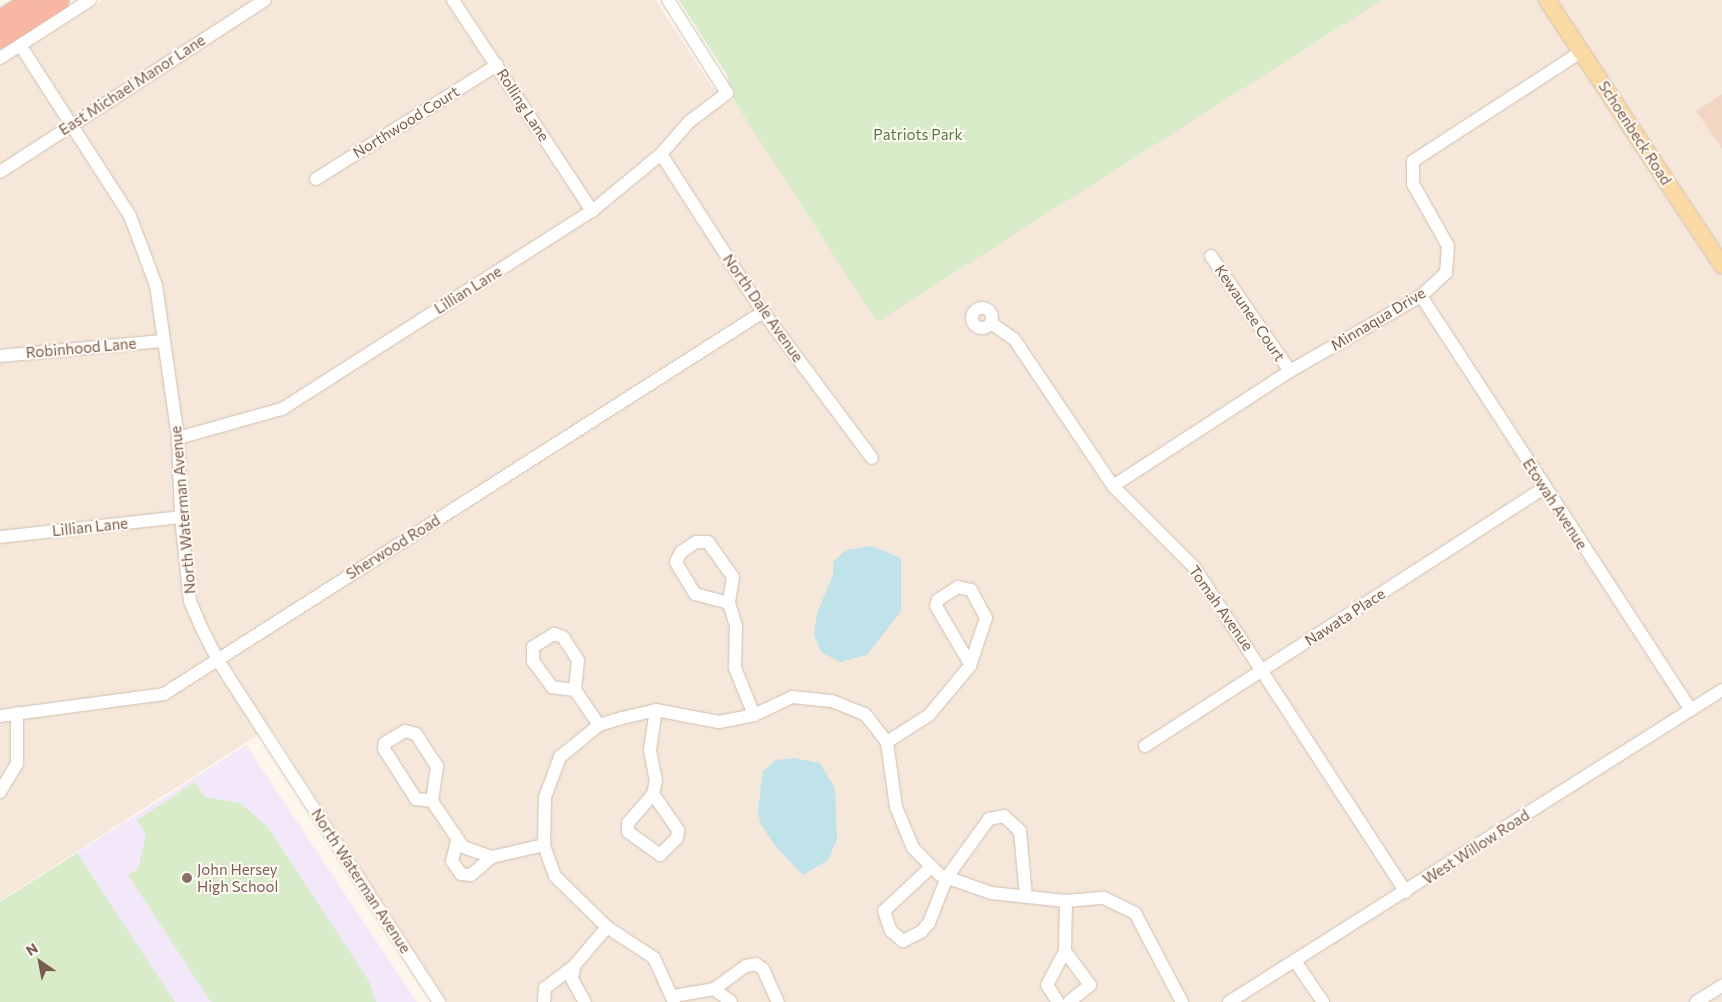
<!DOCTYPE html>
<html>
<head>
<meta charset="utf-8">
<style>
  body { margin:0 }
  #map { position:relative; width:1722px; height:1002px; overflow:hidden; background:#fdf6ec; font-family:Commissioner,sans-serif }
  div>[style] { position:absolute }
  .residential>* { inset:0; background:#f5e8da }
  .education>* { inset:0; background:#f3e8fa }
  .green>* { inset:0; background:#d8ecc9 }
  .water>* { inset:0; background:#bfe3e8 }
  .building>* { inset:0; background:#f3d5c3 }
  .roads { filter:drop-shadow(0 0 1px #d1beb0) drop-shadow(0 0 1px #d1beb0) }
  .minor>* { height:12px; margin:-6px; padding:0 6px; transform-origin:6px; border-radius:6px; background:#fff }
  .minor>.ring { margin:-6px; padding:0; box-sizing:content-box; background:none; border:12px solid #fff; border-radius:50% }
  .major>* { height:16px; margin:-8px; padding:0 8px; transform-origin:8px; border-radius:8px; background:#fbd9a5 }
  .highway>* { height:19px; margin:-9.5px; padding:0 9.5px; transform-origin:9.5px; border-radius:9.5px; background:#f7b7a3 }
  .dots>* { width:14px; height:14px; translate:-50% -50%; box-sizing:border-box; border:2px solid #fffaf3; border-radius:50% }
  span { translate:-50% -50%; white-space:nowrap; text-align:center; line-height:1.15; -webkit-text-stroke:4px #fffaf3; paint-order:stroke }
  .street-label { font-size:15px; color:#7a5c4d }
  .park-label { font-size:15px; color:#537a41 }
  .education-label { font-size:15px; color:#785e54 }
  .left { translate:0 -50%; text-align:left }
  .north { position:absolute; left:15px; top:937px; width:50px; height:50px; -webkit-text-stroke:4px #fffaf3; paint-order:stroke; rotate:327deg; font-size:14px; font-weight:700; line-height:20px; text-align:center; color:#7a5c4d }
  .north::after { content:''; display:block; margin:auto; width:18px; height:22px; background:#7a5c4d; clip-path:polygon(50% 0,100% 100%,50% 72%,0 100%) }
</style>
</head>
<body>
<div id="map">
  <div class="residential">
    <div style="clip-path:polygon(103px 0,656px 0,712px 87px,734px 101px,878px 321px,1382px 0,1722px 0,1722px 1002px,447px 1002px,270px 727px,0 901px,0 65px)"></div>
  </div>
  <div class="education">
    <div style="clip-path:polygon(246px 745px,417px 1002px,0 1002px,0 902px)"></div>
  </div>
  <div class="green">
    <div style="clip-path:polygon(679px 0,1382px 0,877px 322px,734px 101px,727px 75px)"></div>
    <div style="clip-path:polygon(195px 782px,205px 797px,240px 803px,267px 826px,369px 981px,376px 1002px,211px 1002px,128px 875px,138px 869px,146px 835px,137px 820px)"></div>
    <div style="clip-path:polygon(77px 853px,132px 937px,175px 1002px,0 1002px,0 902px)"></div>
  </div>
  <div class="water">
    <div style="clip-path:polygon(872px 546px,901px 558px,901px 611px,867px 655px,840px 662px,821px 652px,814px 635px,817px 613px,833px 575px,833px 562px,846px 550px)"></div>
    <div style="clip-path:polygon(794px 758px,820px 763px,835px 788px,837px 839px,828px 860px,803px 875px,776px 847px,760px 823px,758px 810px,763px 771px,776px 760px)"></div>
  </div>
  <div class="building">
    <div style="clip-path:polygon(1722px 94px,1722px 149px,1696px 111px)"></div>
  </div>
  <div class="roads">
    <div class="minor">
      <div style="left:453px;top:0;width:253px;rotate:56.6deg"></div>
      <div style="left:20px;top:45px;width:203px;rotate:57.2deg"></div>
      <div style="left:130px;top:216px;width:74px;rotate:69.4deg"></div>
      <div style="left:156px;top:285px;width:155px;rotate:81.8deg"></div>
      <div style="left:178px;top:438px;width:79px;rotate:87.8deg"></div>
      <div style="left:181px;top:517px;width:84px;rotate:83.9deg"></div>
      <div style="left:190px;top:601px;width:28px;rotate:67deg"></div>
      <div style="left:201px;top:627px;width:36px;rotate:63deg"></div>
      <div style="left:217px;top:659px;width:409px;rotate:57.1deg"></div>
      <div style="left:0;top:58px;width:107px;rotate:-32.8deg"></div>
      <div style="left:661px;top:154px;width:188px;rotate:57.2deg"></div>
      <div style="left:763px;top:312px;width:182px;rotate:53.3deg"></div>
      <div style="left:0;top:172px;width:316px;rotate:-33deg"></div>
      <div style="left:316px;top:179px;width:214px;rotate:-32.2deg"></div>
      <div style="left:1211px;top:256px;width:140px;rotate:55.5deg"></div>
      <div style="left:1421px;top:296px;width:494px;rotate:56.9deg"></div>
      <div class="ring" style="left:972px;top:308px;width:8px;height:8px"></div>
      <div style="left:991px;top:323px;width:28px;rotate:35deg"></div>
      <div style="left:1014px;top:339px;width:177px;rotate:56deg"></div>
      <div style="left:1113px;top:486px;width:115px;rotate:45deg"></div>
      <div style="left:1194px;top:567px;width:388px;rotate:56.9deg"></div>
      <div style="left:0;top:356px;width:162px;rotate:-5.3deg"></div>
      <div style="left:178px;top:438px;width:108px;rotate:-15.6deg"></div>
      <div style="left:282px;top:409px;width:368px;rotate:-32.6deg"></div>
      <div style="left:592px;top:211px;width:89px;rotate:-39.6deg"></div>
      <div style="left:661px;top:154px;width:43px;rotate:-48.8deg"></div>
      <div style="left:689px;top:122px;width:48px;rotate:-37.3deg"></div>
      <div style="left:727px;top:93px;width:110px;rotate:-122.4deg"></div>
      <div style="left:1113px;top:486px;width:211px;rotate:-33deg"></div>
      <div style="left:1290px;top:371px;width:151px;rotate:-29.8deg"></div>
      <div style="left:1421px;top:296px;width:34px;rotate:-43deg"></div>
      <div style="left:1446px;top:273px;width:27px;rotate:-86deg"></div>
      <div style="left:1448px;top:246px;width:71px;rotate:-119.4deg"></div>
      <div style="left:1413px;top:184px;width:23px;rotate:-90deg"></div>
      <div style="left:1413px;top:161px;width:200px;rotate:-33deg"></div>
      <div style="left:0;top:537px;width:182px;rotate:-6.3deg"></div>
      <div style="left:729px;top:603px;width:35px;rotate:-165deg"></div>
      <div style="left:695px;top:594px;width:37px;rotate:-121deg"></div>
      <div style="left:676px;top:562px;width:11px;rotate:-63deg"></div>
      <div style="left:681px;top:552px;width:18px;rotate:-34deg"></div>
      <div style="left:696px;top:542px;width:12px"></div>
      <div style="left:708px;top:542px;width:43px;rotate:54.5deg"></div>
      <div style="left:733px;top:577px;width:26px;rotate:99deg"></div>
      <div style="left:729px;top:603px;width:24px;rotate:73deg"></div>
      <div style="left:736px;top:626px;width:42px;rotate:91.4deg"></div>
      <div style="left:735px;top:668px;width:51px;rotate:68deg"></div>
      <div style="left:554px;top:634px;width:9px;rotate:18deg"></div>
      <div style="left:563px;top:637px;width:27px;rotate:57deg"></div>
      <div style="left:578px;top:660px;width:30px;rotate:96deg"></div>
      <div style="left:575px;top:690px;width:23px;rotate:-173deg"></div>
      <div style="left:552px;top:687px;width:32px;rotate:-126deg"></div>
      <div style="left:533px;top:661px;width:14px;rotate:-90deg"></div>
      <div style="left:533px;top:647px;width:25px;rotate:-32deg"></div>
      <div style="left:575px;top:690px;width:42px;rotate:55.6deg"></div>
      <div style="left:0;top:716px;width:165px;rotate:-7.6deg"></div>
      <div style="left:164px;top:694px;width:710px;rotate:-32.53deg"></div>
      <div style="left:887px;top:742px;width:50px;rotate:-32.7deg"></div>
      <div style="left:929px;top:715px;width:64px;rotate:-50.1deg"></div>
      <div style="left:970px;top:666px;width:51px;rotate:-71.6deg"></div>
      <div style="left:986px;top:618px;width:32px;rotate:-118deg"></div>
      <div style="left:971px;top:590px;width:13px;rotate:-167deg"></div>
      <div style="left:958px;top:587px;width:24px;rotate:147deg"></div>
      <div style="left:938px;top:600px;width:6px;rotate:108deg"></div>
      <div style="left:936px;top:606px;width:67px;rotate:59.6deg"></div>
      <div style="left:1145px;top:746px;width:475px;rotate:-32.9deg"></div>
      <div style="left:0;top:792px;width:33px;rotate:-59deg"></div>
      <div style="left:17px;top:764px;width:51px;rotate:-90deg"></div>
      <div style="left:653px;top:794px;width:44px;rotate:55.2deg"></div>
      <div style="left:678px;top:830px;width:8px;rotate:97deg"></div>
      <div style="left:677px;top:838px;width:24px;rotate:135deg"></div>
      <div style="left:660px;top:855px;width:39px;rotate:-144deg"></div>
      <div style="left:628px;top:832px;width:9px;rotate:-90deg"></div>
      <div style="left:628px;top:823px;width:38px;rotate:-49deg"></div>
      <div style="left:653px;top:794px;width:13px;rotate:-77deg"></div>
      <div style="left:656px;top:781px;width:32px;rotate:-101deg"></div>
      <div style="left:650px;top:750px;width:40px;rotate:-81.5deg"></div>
      <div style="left:432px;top:801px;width:16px;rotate:-173deg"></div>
      <div style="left:416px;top:799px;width:59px;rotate:-122.6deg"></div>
      <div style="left:384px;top:749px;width:6px;rotate:-81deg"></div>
      <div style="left:385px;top:743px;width:23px;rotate:-31deg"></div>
      <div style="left:405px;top:731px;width:11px;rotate:15deg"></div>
      <div style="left:416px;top:734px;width:38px;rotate:57deg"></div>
      <div style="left:437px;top:766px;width:35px;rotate:98deg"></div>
      <div style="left:432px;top:801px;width:55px;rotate:56deg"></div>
      <div style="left:463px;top:847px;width:31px;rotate:19deg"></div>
      <div style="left:492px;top:857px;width:53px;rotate:-13deg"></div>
      <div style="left:457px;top:841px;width:21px;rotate:104deg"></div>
      <div style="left:452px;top:861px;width:16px;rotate:55deg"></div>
      <div style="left:461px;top:874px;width:10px;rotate:6deg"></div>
      <div style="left:471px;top:875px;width:28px;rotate:-41deg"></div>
      <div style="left:931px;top:867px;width:64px;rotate:136.9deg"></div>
      <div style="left:884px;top:911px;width:21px;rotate:71deg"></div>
      <div style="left:891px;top:931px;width:16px;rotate:40deg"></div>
      <div style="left:903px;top:941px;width:20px;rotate:-27deg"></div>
      <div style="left:921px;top:932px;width:12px;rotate:-48deg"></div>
      <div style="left:929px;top:923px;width:49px;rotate:-68.6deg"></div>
      <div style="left:947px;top:877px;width:72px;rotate:-54.1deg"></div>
      <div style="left:989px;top:819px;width:15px;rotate:-11deg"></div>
      <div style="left:1004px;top:816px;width:22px;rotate:43deg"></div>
      <div style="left:1020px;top:831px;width:66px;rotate:84.8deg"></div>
      <div style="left:1065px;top:951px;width:42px;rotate:53.7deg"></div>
      <div style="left:1090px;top:985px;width:27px;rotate:141deg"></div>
      <div style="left:1295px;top:961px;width:50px;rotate:55.7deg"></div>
      <div style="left:574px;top:966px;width:13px;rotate:99deg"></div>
      <div style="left:572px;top:979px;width:26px;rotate:61deg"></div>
      <div style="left:714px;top:989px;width:21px;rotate:37deg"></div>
      <div style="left:674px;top:996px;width:41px;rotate:-9.9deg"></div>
      <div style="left:714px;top:989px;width:39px;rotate:-36deg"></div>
      <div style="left:746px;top:966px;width:10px;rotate:-11deg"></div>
      <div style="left:756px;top:964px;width:9px;rotate:36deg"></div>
      <div style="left:763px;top:969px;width:36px;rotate:66deg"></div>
      <div style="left:544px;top:1002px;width:14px;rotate:-86deg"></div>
      <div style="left:545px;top:988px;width:36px;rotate:-37deg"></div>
      <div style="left:574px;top:966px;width:51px;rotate:-49.8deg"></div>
      <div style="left:674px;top:1002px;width:48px;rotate:-114.4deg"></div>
      <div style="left:654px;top:958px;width:56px;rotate:-146.6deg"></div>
      <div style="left:607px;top:927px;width:73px;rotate:-135.6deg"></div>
      <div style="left:555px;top:876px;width:33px;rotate:-110deg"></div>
      <div style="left:544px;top:845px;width:48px;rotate:-88.8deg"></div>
      <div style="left:545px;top:797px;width:43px;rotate:-69.4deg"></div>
      <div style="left:560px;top:757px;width:50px;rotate:-39.4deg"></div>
      <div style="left:599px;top:725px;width:24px;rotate:-17deg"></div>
      <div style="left:622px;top:718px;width:35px;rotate:-13deg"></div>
      <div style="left:656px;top:710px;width:64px;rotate:10.8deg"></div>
      <div style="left:719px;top:722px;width:36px;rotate:-11deg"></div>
      <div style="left:754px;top:715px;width:42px;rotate:-25.3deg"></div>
      <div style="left:792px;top:697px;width:40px;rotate:5.7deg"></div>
      <div style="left:832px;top:701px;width:35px;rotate:22deg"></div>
      <div style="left:865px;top:714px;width:36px;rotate:52deg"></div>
      <div style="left:887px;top:742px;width:66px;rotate:82.1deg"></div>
      <div style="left:896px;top:807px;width:44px;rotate:67.5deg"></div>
      <div style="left:913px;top:848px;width:38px;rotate:45deg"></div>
      <div style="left:940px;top:875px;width:54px;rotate:19.4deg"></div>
      <div style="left:991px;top:893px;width:75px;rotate:6.1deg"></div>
      <div style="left:1066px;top:901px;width:38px;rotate:-5deg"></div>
      <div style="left:1104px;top:898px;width:34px;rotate:26deg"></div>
      <div style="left:1135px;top:913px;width:101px;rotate:62.2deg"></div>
      <div style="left:1058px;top:1002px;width:20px;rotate:-123deg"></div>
      <div style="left:1047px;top:985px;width:38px;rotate:-62deg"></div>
      <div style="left:1065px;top:951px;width:50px;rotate:-88.9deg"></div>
      <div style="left:1229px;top:1002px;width:583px;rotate:-32.33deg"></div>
      <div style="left:1696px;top:1002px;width:31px;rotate:-32deg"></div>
    </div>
    <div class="major">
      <div style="left:1547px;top:0;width:318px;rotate:56.6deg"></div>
    </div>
    <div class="highway">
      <div style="left:0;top:19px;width:36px;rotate:-32deg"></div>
      <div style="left:0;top:38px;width:70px;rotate:-32.8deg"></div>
    </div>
  </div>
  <div class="dots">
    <div style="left:187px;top:878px;background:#8d6e63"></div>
  </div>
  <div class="street-label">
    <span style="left:132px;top:85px;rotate:-33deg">East Michael Manor Lane</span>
    <span style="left:523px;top:105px;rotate:57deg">Rolling Lane</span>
    <span style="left:406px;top:122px;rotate:-32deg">Northwood Court</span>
    <span style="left:1635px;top:133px;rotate:57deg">Schoenbeck Road</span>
    <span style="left:468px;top:290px;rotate:-32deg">Lillian Lane</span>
    <span style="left:763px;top:308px;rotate:55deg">North Dale Avenue</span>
    <span style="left:1250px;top:313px;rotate:56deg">Kewaunee Court</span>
    <span style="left:1378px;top:319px;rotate:-31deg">Minnaqua Drive</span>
    <span style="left:81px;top:348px;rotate:-5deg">Robinhood Lane</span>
    <span style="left:1555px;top:504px;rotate:57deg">Etowah Avenue</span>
    <span style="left:183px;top:510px;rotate:-95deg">North Waterman Avenue</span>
    <span style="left:90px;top:527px;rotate:-6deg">Lillian Lane</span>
    <span style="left:393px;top:547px;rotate:-32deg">Sherwood Road</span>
    <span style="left:1221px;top:608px;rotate:55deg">Tomah Avenue</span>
    <span style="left:1345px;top:617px;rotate:-33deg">Nawata Place</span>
    <span style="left:1476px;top:847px;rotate:-33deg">West Willow Road</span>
    <span style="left:361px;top:881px;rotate:57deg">North Waterman Avenue</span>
  </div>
  <div class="park-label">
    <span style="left:918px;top:135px">Patriots Park</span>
  </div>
  <div class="education-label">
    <span class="left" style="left:197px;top:878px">John Hersey<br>High School</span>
  </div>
  <div class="north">N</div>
</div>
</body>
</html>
